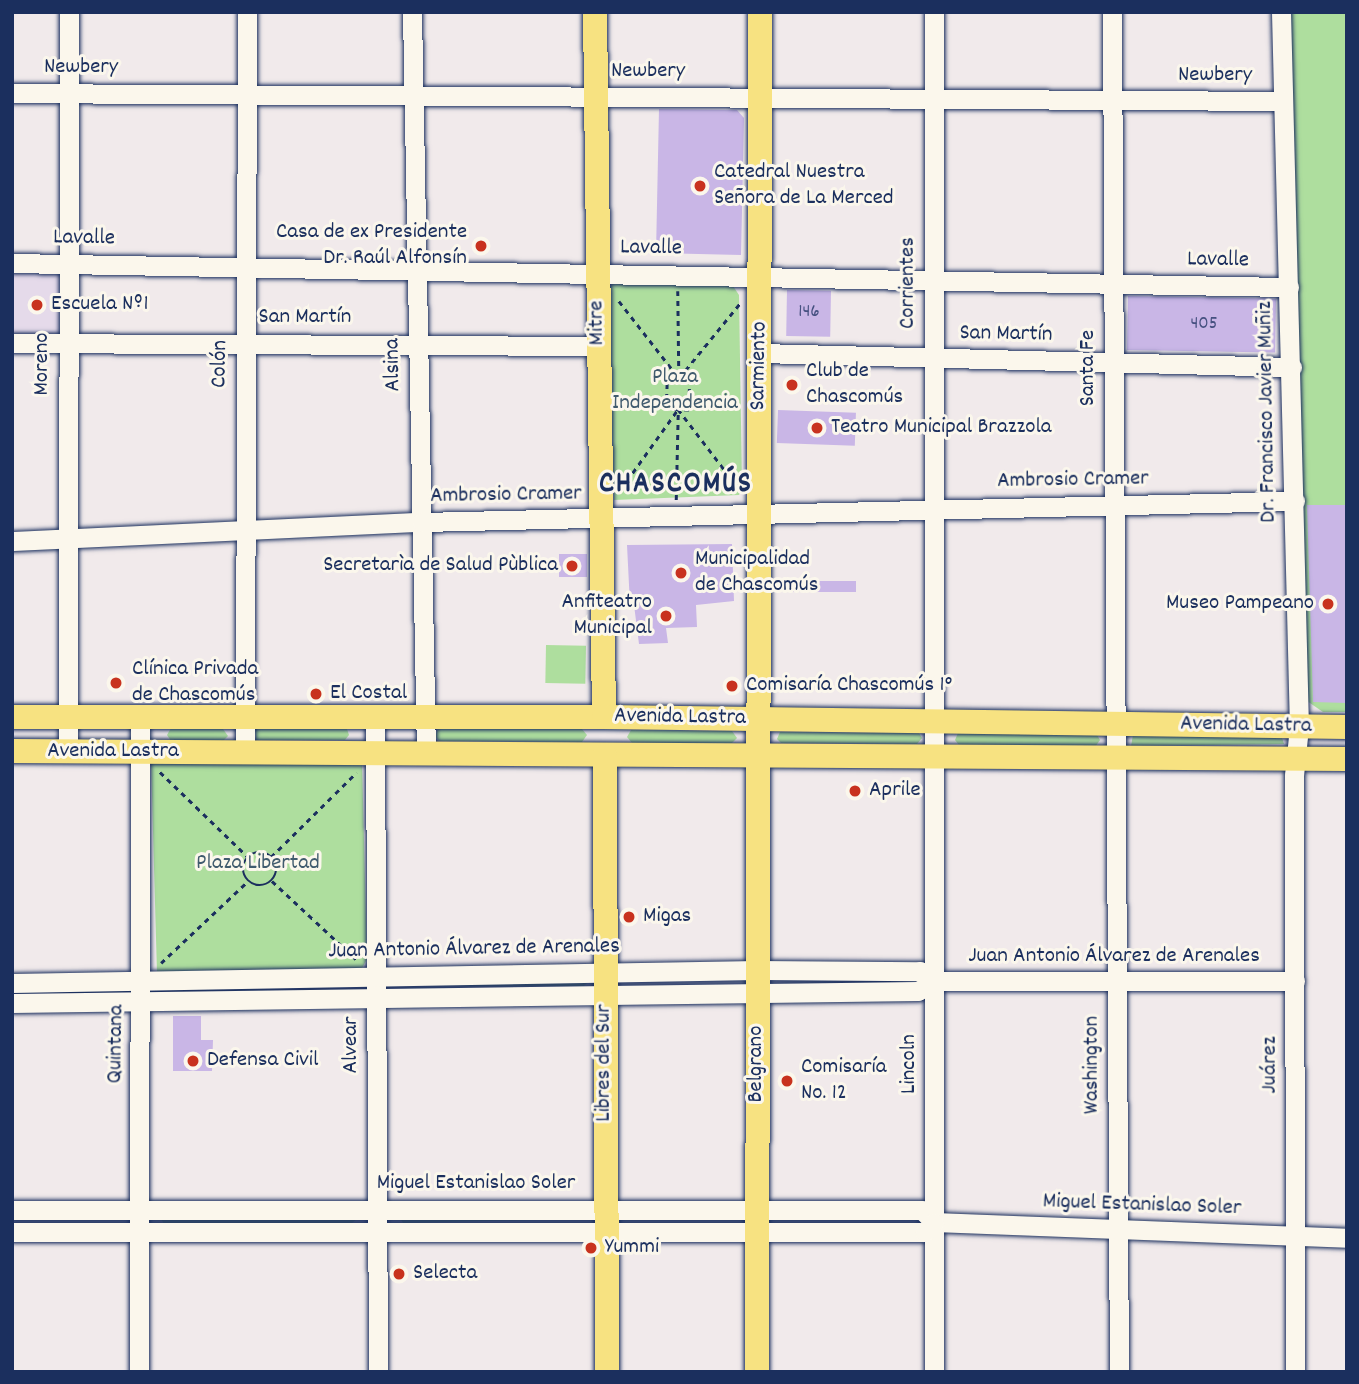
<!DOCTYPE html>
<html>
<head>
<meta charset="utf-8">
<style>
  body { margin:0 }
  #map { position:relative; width:1359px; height:1384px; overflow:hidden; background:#f1eaeb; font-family:Dekko,sans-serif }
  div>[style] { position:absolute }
  .built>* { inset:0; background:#e5daea; transform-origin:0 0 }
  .green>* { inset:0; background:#aede9e; transform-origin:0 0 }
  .building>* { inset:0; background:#c9b6e6; transform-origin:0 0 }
  .path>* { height:2.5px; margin-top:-1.25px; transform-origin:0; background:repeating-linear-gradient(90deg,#1b2f5e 0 5px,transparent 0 10px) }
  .path>.ring { margin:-1.25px; padding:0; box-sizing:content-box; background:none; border:2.5px solid #1b2f5e; border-radius:50% }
  .roads { filter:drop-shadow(0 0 2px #1b2f5e) drop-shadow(0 0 2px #1b2f5e) }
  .minor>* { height:19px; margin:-9.5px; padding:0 9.5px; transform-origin:9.5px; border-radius:9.5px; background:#fbf7ec }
  .major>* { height:24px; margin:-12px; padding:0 12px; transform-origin:12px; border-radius:12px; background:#f7e281 }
  .dots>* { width:19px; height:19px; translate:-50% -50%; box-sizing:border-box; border:4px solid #fbf7ec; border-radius:50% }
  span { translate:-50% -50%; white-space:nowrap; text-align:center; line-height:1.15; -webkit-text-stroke:6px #fbf7ec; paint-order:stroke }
  .number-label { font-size:19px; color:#465180 }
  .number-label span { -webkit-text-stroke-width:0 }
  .street-label { font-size:23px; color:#1b2f5e }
  .poi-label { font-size:23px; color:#1b2f5e }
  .left { translate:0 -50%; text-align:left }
  .right { translate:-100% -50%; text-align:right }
  .park-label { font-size:23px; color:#405b6e }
  .district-label { font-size:30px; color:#1b2f5e; font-weight:700; letter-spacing:2px }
  .frame { position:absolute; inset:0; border:14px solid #1b2f5e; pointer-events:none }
</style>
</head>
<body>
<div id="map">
  <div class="built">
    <div style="left:12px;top:273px;width:49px;height:63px;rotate:1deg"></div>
  </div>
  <div class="green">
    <div style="clip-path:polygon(1288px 12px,1347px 12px,1347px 712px,1323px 712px,1307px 701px)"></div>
    <div style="clip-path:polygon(731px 283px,739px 295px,742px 488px,739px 495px,614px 500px,608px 290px,612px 284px)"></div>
    <div style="left:546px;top:645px;width:40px;height:38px;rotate:1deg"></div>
    <div style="clip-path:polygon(171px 728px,223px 729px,228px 736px,223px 741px,171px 741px,167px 735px)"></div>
    <div style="clip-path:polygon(255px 728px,347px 729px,349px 735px,345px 740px,256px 740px)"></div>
    <div style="clip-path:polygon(438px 729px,582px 729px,587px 735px,582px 742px,439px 741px,435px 736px)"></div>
    <div style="clip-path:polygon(631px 730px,732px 731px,737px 738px,732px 743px,632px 743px,627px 737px)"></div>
    <div style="clip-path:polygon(780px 732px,919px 733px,922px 738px,917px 744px,781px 743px,777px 739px)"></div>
    <div style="clip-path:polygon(958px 733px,1097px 735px,1100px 740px,1095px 747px,959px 745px,955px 740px)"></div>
    <div style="clip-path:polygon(1133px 735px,1282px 738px,1284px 744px,1131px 746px)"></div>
    <div style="clip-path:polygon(151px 760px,362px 761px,367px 959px,361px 970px,157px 973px)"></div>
    <div style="clip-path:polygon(588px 982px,584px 986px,397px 986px,397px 984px)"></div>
    <div style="clip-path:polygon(400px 1218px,581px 1219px,403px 1223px)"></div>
    <div style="clip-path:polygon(161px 1219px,357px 1219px,352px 1223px,164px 1224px)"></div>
  </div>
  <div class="building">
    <div style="clip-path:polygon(659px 109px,737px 110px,744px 118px,741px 255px,656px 253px)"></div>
    <div style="left:787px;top:290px;width:44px;height:46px;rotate:1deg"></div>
    <div style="left:1128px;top:296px;width:148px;height:54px;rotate:1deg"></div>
    <div style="left:778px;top:410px;width:78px;height:33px;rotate:2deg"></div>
    <div style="clip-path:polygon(1307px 505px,1347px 505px,1347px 703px,1313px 702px)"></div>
    <div style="clip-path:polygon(732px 544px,734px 601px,696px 605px,697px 627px,666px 628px,668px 643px,639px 644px,634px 605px,630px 605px,627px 545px)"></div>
    <div style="left:559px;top:554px;width:28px;height:23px"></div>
    <div style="left:782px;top:581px;width:74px;height:11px"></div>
    <div style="clip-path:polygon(173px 1016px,201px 1016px,201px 1040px,213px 1040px,212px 1071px,173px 1071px)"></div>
  </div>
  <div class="path">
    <div style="left:678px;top:291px;width:87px;rotate:89.3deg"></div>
    <div style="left:619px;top:301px;width:98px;rotate:52.1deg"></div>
    <div style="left:667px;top:378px;width:23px;rotate:2deg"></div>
    <div style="left:690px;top:379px;width:31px;rotate:92deg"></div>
    <div style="left:689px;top:410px;width:23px;rotate:-178deg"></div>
    <div style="left:666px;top:409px;width:31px;rotate:-88deg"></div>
    <div style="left:679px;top:378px;width:98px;rotate:-50.8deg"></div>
    <div style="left:678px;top:409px;width:102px;rotate:52.6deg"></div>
    <div style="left:621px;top:489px;width:98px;rotate:-54.5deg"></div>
    <div style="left:676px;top:500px;width:91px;rotate:-88.7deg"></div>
    <div style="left:160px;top:772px;width:122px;rotate:44deg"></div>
    <div class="ring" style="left:243px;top:852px;width:31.5px;height:31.5px"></div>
    <div style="left:271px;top:857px;width:120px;rotate:-44.7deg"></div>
    <div style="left:272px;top:881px;width:117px;rotate:42.9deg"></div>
    <div style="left:161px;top:963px;width:120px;rotate:-43.3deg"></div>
  </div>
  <div class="roads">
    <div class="minor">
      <div style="left:412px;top:12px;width:742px;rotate:88.92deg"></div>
      <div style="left:934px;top:12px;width:1360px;rotate:90deg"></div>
      <div style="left:1112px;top:12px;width:1360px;rotate:89.71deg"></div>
      <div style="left:1281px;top:12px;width:715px;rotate:88.56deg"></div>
      <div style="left:1299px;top:727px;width:48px;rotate:95.9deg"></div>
      <div style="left:1294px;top:775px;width:597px;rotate:89.9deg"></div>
      <div style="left:12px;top:93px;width:1271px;rotate:0.36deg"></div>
      <div style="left:12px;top:263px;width:1277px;rotate:1.08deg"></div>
      <div style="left:12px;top:343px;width:586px;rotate:0.29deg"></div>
      <div style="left:760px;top:353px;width:532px;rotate:1.51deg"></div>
      <div style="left:12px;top:541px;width:410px;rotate:-2.7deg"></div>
      <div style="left:422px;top:522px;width:873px;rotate:-1.38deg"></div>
      <div style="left:375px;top:717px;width:655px;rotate:89.74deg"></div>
      <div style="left:68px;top:752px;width:740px;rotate:-89.92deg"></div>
      <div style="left:245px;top:753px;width:741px;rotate:-89.85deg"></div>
      <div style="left:12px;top:983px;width:745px;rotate:-1deg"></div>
      <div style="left:757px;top:970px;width:163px;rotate:0.4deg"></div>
      <div style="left:920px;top:971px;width:17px;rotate:36deg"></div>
      <div style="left:12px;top:1003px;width:906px;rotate:-0.76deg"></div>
      <div style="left:918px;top:991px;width:19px;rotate:-32deg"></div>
      <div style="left:934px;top:981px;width:361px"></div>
      <div style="left:12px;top:1210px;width:910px"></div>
      <div style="left:922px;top:1210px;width:17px;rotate:45deg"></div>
      <div style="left:934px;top:1222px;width:413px;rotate:2.2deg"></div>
      <div style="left:12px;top:1232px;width:913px"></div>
      <div style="left:925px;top:1232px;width:13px;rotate:-48deg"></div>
      <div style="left:139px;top:1372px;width:655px;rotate:-89.91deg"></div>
    </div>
    <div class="major">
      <div style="left:595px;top:12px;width:705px;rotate:89.27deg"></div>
      <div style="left:12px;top:717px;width:592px"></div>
      <div style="left:604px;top:717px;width:743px;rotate:0.77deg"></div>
      <div style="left:12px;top:751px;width:1335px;rotate:0.34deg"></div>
      <div style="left:605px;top:755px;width:617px;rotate:89.81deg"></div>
      <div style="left:757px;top:1372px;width:1360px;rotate:-89.87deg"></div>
    </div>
  </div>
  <div class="dots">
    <div style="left:700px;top:186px;background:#c8321e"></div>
    <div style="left:481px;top:246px;background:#c8321e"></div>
    <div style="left:37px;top:305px;background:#c8321e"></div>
    <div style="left:792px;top:385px;background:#c8321e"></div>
    <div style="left:817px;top:428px;background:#c8321e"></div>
    <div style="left:572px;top:566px;background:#c8321e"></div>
    <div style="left:681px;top:573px;background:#c8321e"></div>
    <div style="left:1328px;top:604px;background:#c8321e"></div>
    <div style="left:666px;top:616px;background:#c8321e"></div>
    <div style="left:116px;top:683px;background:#c8321e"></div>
    <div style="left:732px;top:686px;background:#c8321e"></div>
    <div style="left:316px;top:694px;background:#c8321e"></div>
    <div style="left:855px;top:791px;background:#c8321e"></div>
    <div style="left:629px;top:917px;background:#c8321e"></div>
    <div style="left:193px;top:1061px;background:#c8321e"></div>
    <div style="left:787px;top:1081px;background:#c8321e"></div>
    <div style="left:591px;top:1248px;background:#c8321e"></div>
    <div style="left:399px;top:1274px;background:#c8321e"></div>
  </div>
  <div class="number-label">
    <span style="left:809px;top:313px">146</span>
    <span style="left:1204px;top:325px">405</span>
  </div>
  <div class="street-label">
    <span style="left:81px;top:68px">Newbery</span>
    <span style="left:648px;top:72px">Newbery</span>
    <span style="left:1215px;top:76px">Newbery</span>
    <span style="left:84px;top:239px;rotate:1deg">Lavalle</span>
    <span style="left:651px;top:249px;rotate:1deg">Lavalle</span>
    <span style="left:1218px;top:261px;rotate:1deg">Lavalle</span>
    <span style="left:909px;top:283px;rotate:-90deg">Corrientes</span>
    <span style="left:305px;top:318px">San Martín</span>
    <span style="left:598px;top:323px;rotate:-91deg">Mitre</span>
    <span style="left:1006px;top:335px;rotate:1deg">San Martín</span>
    <span style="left:43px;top:364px;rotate:-90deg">Moreno</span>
    <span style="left:221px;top:364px;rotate:-89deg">Colón</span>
    <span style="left:394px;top:365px;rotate:-91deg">Alsina</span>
    <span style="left:760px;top:366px;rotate:-89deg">Sarmiento</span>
    <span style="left:1089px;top:368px;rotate:-90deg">Santa Fe</span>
    <span style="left:1268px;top:412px;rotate:-91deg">Dr. Francisco Javier Muñiz</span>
    <span style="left:1073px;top:481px;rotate:-1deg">Ambrosio Cramer</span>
    <span style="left:506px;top:496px;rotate:-1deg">Ambrosio Cramer</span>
    <span style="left:680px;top:718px;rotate:1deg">Avenida Lastra</span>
    <span style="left:1246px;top:726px;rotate:1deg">Avenida Lastra</span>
    <span style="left:113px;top:752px">Avenida Lastra</span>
    <span style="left:474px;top:950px;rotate:-1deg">Juan Antonio Álvarez de Arenales</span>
    <span style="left:1114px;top:957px">Juan Antonio Álvarez de Arenales</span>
    <span style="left:117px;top:1044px;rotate:-89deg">Quintana</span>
    <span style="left:352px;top:1045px;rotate:-90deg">Alvear</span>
    <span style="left:605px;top:1063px;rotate:-90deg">Libres del Sur</span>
    <span style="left:757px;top:1064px;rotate:-90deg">Belgrano</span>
    <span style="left:910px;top:1064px;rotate:-90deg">Lincoln</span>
    <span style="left:1093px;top:1065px;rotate:-90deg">Washington</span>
    <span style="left:1271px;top:1065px;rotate:-90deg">Juárez</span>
    <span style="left:476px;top:1184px">Miguel Estanislao Soler</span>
    <span style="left:1142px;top:1206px;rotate:2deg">Miguel Estanislao Soler</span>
  </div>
  <div class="poi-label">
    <span class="left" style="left:714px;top:186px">Catedral Nuestra<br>Señora de La Merced</span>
    <span class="right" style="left:467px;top:246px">Casa de ex Presidente<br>Dr. Raúl Alfonsín</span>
    <span class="left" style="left:51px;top:305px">Escuela Nº1</span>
    <span class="left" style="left:806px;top:385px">Club de<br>Chascomús</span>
    <span class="left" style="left:831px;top:428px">Teatro Municipal Brazzola</span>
    <span class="left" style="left:695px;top:573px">Municipalidad<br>de Chascomús</span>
    <span class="right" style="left:558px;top:566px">Secretarìa de Salud Pùblica</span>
    <span class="right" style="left:652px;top:616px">Anfiteatro<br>Municipal</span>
    <span class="right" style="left:1314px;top:604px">Museo Pampeano</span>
    <span class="left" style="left:132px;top:683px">Clínica Privada<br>de Chascomús</span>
    <span class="left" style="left:746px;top:686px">Comisaría Chascomús 1°</span>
    <span class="left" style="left:330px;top:694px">El Costal</span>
    <span class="left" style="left:869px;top:791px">Aprile</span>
    <span class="left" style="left:643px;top:917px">Migas</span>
    <span class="left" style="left:207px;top:1061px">Defensa Civil</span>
    <span class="left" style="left:801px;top:1081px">Comisaría<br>No. 12</span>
    <span class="left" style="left:605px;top:1248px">Yummi</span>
    <span class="left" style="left:413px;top:1274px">Selecta</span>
  </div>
  <div class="park-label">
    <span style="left:675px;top:391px">Plaza<br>Independencia</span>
    <span style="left:258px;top:864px">Plaza Libertad</span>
  </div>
  <div class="district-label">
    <span style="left:676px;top:486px">CHASCOMÚS</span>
  </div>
  <div class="frame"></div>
</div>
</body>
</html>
